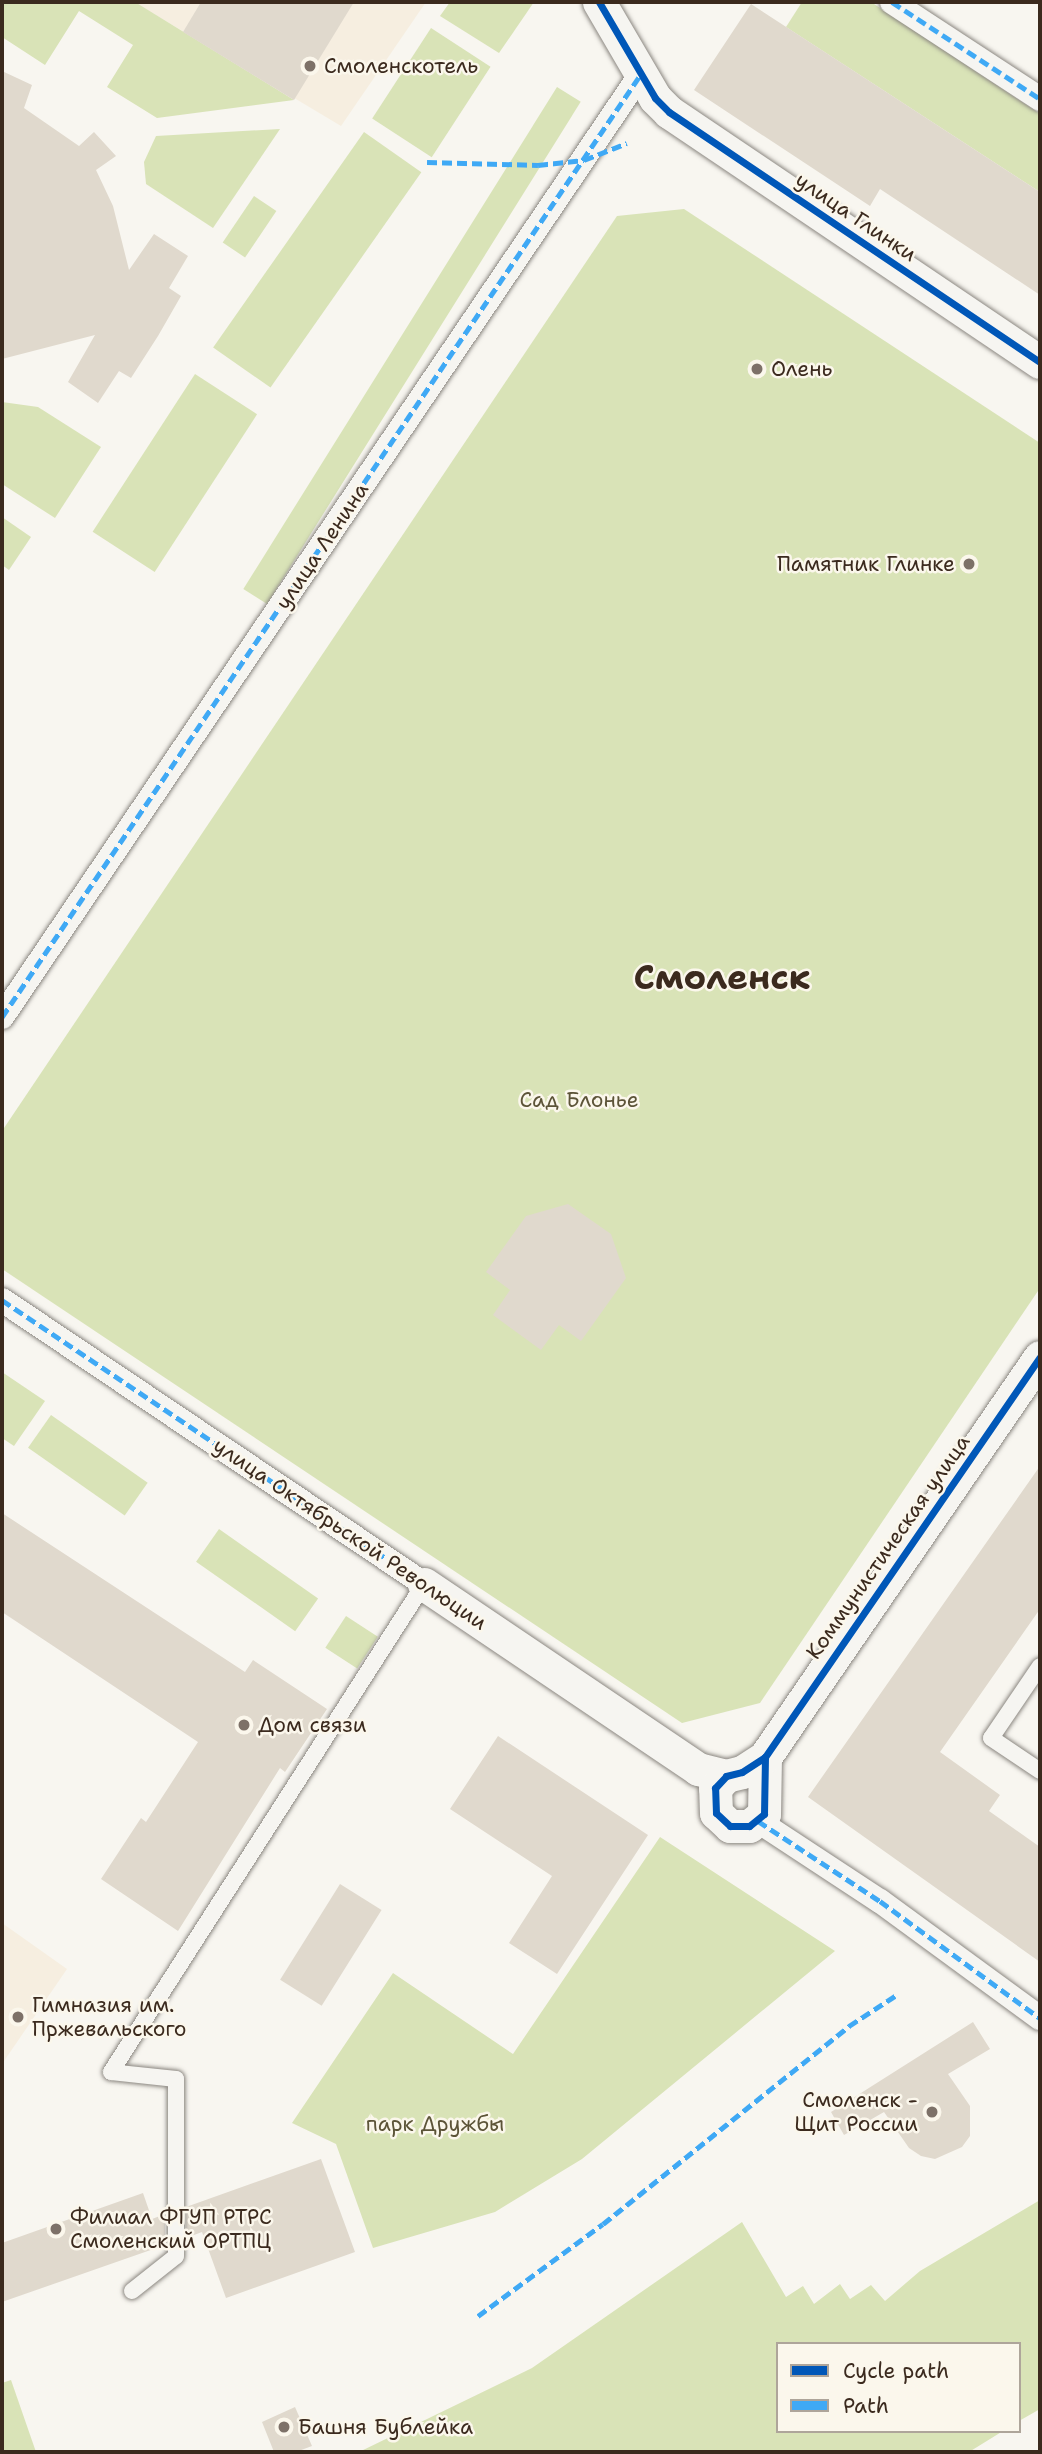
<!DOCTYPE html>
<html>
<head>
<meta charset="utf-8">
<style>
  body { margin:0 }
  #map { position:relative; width:1042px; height:2454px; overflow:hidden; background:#f8f6f0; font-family:"Shantell Sans",sans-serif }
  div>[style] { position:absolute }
  .built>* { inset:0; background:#f6eee0 }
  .green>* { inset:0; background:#d9e3b7; transform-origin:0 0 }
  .building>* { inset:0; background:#e0d9cd; transform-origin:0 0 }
  .roads { filter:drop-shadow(0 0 2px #8b8781) drop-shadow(0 0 2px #8b8781) }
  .service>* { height:16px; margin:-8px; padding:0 8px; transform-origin:8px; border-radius:8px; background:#f6f5f1 }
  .pedestrian>* { height:24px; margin:-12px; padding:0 12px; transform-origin:12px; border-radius:12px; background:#f6f5f1 }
  .minor>* { height:33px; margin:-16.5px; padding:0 16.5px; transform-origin:16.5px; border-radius:16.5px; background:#f6f5f1 }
  .quiet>* { height:5px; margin-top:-2.5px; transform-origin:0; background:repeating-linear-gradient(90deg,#3fa9f5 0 10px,transparent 0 15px) }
  .cycleway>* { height:7px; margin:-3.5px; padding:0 3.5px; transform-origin:3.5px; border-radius:3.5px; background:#0057b8 }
  .dots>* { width:19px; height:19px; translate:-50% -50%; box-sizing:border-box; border:4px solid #fbf7ec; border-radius:50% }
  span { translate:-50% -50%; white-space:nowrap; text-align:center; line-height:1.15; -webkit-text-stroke:5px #fbf7ec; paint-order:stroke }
  .poi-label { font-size:21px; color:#3b2a1e }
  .left { translate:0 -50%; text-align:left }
  .right { translate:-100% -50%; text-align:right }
  .street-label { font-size:21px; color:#3b2a1e }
  .park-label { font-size:21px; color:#5c5438 }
  .town-label { font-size:35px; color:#3b2a1e; font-weight:700 }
  .frame { position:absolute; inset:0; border:4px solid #3b2a1e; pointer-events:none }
  .legend { position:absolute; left:776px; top:2342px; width:245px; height:91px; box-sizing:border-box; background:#fbf7ec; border:2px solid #aea59a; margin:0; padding:9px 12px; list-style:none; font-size:21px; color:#3b2a1e }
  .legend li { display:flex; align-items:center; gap:14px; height:35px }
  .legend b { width:35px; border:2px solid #aea59a }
</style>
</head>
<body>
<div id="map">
  <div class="built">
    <div style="clip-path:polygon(134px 2px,426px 2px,341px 126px)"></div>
    <div style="clip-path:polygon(2px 1923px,67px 1969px,2px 2064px)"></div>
  </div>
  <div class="green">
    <div style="clip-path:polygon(2px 2px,135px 2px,294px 100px,157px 118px,107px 87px,133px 45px,79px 11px,45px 65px,2px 37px)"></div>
    <div style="clip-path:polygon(450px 2px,534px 2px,499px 53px,440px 16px)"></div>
    <div style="clip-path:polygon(802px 2px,871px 2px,1040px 114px,1040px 192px,786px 27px)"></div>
    <div style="left:431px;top:28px;width:71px;height:108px;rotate:33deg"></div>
    <div style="left:557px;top:87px;width:28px;height:592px;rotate:32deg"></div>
    <div style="clip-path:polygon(280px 129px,213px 228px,146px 184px,144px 162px,156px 136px)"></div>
    <div style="left:364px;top:132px;width:70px;height:263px;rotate:35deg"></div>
    <div style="left:254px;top:196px;width:27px;height:56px;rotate:34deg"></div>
    <div style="clip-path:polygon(684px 209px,1040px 443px,1040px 1288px,760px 1703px,682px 1723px,2px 1269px,2px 1131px,617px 216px)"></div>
    <div style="left:195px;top:374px;width:74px;height:188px;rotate:33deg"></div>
    <div style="clip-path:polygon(2px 402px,38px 407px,101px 447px,55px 518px,2px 484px)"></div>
    <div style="clip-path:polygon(2px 517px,31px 537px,9px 570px,2px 565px)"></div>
    <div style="clip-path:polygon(2px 1372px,45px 1401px,14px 1446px,2px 1438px)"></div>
    <div style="left:51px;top:1415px;width:118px;height:40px;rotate:35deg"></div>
    <div style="left:219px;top:1529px;width:121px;height:40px;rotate:35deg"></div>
    <div style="left:346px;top:1616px;width:38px;height:38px;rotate:33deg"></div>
    <div style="clip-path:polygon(660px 1837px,835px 1951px,582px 2159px,495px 2212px,373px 2248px,336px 2144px,292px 2123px,393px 1973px,513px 2054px)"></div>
    <div style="clip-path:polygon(1040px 2200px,1040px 2409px,1019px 2421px,1019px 2344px,778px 2344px,778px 2431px,1003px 2431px,969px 2452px,359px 2452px,532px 2368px,742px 2222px,786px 2297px,803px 2286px,814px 2304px,840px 2284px,850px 2299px,871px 2285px,885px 2301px,920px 2271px)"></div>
    <div style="clip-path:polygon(11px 2380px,36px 2452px,2px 2452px,2px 2383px)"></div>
  </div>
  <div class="building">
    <div style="clip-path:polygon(201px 2px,354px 2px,294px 100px,183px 32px)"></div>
    <div style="clip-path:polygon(751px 4px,1040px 192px,1040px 295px,880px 189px,870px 206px,694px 90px)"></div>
    <div style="clip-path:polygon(2px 71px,32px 85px,24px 108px,79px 146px,94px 132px,116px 156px,96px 170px,113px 206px,129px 270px,154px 234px,188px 256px,169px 288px,181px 296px,158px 336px,131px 378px,119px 371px,98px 403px,68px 382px,95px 335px,2px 359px)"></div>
    <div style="clip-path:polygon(568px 1204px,611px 1234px,626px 1278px,581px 1341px,559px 1325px,541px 1350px,493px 1315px,510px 1290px,486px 1272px,526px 1216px)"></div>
    <div style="clip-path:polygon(1040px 1466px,1040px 1609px,940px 1752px,1000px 1795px,989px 1811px,1040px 1847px,1040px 1962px,808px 1797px)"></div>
    <div style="clip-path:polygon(2px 1513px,245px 1672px,253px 1660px,327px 1709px,285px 1772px,280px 1768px,178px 1931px,101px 1879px,141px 1818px,146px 1822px,198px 1742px,2px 1612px)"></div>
    <div style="clip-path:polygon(498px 1736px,648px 1835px,557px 1974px,509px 1943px,552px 1876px,450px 1809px)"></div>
    <div style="left:340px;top:1884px;width:49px;height:113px;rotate:32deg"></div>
    <div style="clip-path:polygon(973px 2022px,990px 2049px,948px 2074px,970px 2106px,970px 2136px,962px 2147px,935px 2159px,921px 2156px,909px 2148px,884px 2112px,844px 2135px,831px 2112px)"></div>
    <div style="clip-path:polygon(321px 2159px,355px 2252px,226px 2298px,202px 2232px,186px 2238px,186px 2207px)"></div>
    <div style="clip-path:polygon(143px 2193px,152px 2219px,165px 2214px,165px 2245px,2px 2302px,2px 2243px)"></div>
    <div style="clip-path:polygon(295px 2407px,312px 2446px,296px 2452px,274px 2452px,262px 2422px)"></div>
  </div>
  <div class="roads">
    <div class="service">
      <div style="left:1040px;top:1666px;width:87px;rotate:124.2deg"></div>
      <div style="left:991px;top:1738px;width:59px;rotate:34deg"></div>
      <div style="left:132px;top:2291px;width:56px;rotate:-38.5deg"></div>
      <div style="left:176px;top:2256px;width:177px;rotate:-90deg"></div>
      <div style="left:176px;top:2079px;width:65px;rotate:-173.9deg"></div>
      <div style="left:111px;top:2072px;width:580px;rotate:-57.32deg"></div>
    </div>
    <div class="pedestrian">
      <div style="left:892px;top:2px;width:177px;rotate:33.2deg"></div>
      <div style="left:2px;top:1017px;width:1139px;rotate:-55.88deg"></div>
      <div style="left:2px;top:1300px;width:509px;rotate:33.94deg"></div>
      <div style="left:758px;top:1821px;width:146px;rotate:33.3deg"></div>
      <div style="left:880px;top:1901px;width:198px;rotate:36.2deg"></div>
    </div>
    <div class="minor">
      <div style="left:599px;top:2px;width:111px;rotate:59.7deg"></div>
      <div style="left:655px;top:98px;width:20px;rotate:45deg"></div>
      <div style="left:669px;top:112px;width:447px;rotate:34deg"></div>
      <div style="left:424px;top:1584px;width:331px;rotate:34deg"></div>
      <div style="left:698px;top:1769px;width:29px;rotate:14deg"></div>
      <div style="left:765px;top:1757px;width:57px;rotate:91deg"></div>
      <div style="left:764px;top:1814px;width:19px;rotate:141deg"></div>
      <div style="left:749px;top:1826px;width:19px;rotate:180deg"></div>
      <div style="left:730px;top:1826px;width:19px;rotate:-137deg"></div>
      <div style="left:716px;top:1813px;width:25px;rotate:-92deg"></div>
      <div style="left:715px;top:1788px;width:16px;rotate:-47deg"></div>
      <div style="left:726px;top:1776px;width:16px;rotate:-14deg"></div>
      <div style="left:742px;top:1772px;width:27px;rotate:-33deg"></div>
      <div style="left:765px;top:1757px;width:485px;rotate:-55.5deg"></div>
    </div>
  </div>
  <div class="quiet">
    <div style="left:892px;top:2px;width:177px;rotate:33.2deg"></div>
    <div style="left:427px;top:162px;width:111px;rotate:1.5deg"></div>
    <div style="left:538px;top:165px;width:46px;rotate:-6.2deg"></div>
    <div style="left:584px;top:160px;width:46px;rotate:-21.6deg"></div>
    <div style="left:2px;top:1017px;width:1139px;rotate:-55.88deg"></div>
    <div style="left:2px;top:1300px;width:509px;rotate:33.94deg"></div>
    <div style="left:758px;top:1821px;width:146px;rotate:33.3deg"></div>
    <div style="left:880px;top:1901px;width:198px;rotate:36.2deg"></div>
    <div style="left:478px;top:2316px;width:155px;rotate:-36.4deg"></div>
    <div style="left:603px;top:2224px;width:316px;rotate:-38.8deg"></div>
    <div style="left:849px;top:2026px;width:55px;rotate:-33.1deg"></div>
  </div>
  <div class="cycleway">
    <div style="left:599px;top:2px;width:111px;rotate:59.7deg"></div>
    <div style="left:655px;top:98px;width:20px;rotate:45deg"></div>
    <div style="left:669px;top:112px;width:447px;rotate:34deg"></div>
    <div style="left:765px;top:1757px;width:57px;rotate:91deg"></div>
    <div style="left:764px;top:1814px;width:19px;rotate:141deg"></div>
    <div style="left:749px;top:1826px;width:19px;rotate:180deg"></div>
    <div style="left:730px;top:1826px;width:19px;rotate:-137deg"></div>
    <div style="left:716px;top:1813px;width:25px;rotate:-92deg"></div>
    <div style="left:715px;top:1788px;width:16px;rotate:-47deg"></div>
    <div style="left:726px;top:1776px;width:16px;rotate:-14deg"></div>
    <div style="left:742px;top:1772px;width:27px;rotate:-33deg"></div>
    <div style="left:765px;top:1757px;width:485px;rotate:-55.5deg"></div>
  </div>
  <div class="dots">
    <div style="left:310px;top:66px;background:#7d7168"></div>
    <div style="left:757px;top:369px;background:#7d7168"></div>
    <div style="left:969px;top:564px;background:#7d7168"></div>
    <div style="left:244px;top:1725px;background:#7d7168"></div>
    <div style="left:18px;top:2017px;background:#7d7168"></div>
    <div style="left:932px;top:2112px;background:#7d7168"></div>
    <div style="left:56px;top:2229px;background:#7d7168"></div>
    <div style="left:284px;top:2427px;background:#7d7168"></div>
  </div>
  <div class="poi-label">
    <span class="left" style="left:324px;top:66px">Смоленскотель</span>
    <span class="left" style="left:771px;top:369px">Олень</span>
    <span class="right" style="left:955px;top:564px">Памятник Глинке</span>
    <span class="left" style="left:258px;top:1725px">Дом связи</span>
    <span class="left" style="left:32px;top:2017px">Гимназия им.<br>Пржевальского</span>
    <span class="right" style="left:918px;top:2112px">Смоленск -<br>Щит России</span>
    <span class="left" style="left:70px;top:2229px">Филиал ФГУП РТРС<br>Смоленский ОРТПЦ</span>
    <span class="left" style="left:298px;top:2427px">Башня Бублейка</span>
  </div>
  <div class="street-label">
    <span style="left:856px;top:217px;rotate:34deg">улица Глинки</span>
    <span style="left:322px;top:546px;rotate:-56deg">улица Ленина</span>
    <span style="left:350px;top:1534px;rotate:34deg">улица Октябрьской Революции</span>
    <span style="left:888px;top:1547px;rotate:-55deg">Коммунистическая улица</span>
  </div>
  <div class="park-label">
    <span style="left:579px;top:1100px">Сад Блонье</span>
    <span style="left:435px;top:2124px">парк Дружбы</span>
  </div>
  <div class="town-label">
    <span style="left:722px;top:977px">Смоленск</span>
  </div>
  <div class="frame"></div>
  <ul class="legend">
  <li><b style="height:9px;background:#0057b8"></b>Cycle path</li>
  <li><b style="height:9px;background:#3fa9f5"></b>Path</li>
  </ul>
</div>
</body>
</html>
